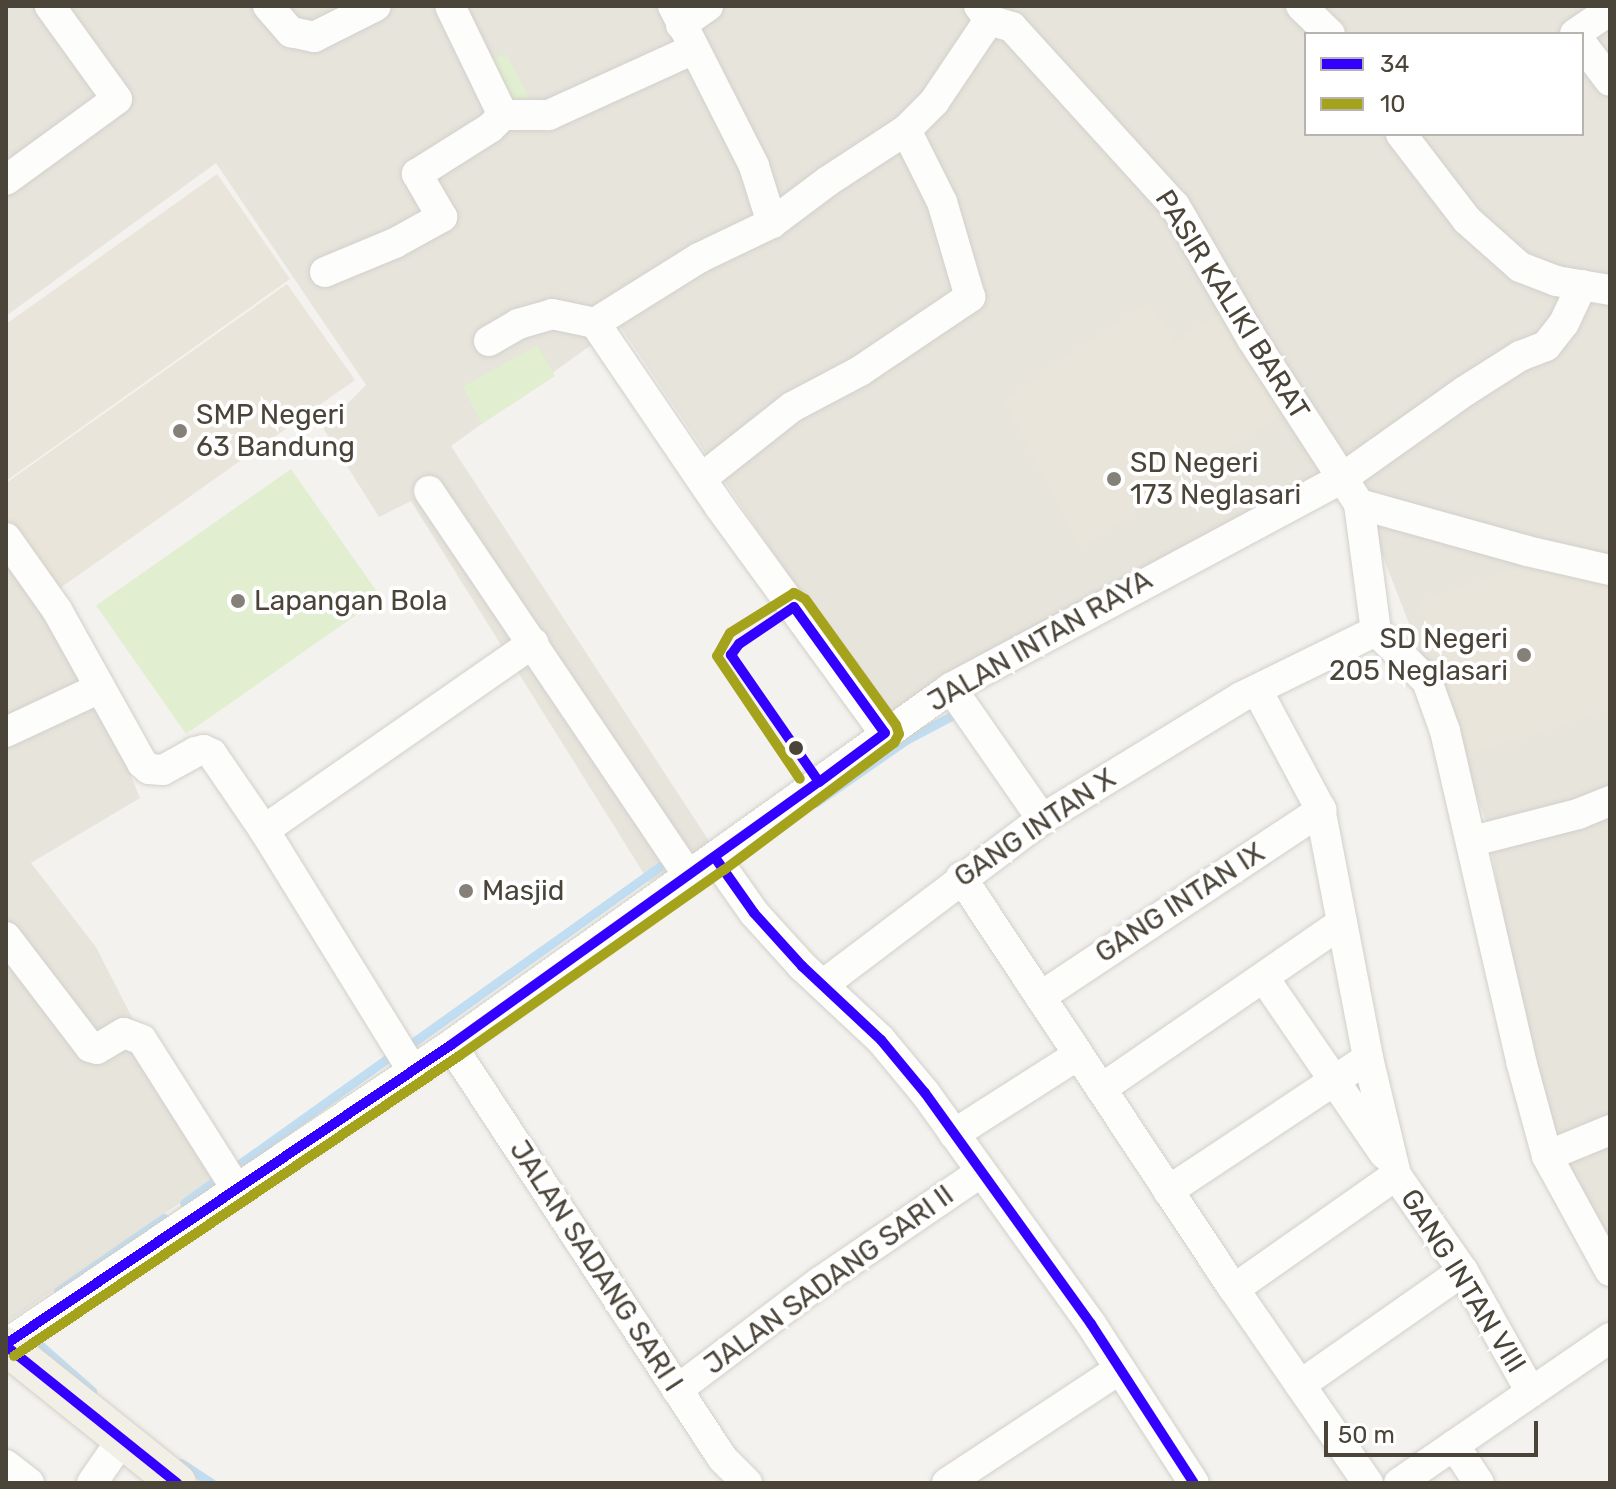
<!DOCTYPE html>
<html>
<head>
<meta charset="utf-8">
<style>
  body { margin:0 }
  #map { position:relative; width:1616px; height:1489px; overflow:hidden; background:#f4f2ee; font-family:Rubik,sans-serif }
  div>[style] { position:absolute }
  .residential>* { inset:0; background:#e7e4dc }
  .education>* { inset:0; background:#eae5da }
  .green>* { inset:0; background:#e1eecf; transform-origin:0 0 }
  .stream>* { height:9px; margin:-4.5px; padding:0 4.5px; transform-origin:4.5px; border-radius:4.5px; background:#c0ddf1 }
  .roads { filter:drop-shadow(0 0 2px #d2d0cb) drop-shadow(0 0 2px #d2d0cb) }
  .minor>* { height:30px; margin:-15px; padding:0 15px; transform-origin:15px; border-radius:15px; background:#fdfdfc }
  .major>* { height:38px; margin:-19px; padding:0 19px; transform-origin:19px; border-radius:19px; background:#f2efe6 }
  .bus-1>* { height:10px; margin:-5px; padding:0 5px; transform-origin:5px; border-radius:5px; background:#30f }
  .bus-2>* { height:10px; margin:-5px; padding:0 5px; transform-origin:5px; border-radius:5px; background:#a5a21c }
  .dots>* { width:22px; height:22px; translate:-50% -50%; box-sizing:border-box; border:4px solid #fff; border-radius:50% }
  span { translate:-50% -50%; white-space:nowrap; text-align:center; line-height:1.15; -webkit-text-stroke:8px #fff; paint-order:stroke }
  .street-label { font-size:28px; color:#4b4439 }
  .poi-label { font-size:28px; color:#4b4439 }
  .left { translate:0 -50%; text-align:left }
  .right { translate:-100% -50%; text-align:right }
  .frame { position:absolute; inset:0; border:8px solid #4b4439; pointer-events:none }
  .legend { position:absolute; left:1304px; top:32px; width:280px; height:104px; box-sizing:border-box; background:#fff; border:2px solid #b7b4b0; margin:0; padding:10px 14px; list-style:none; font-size:24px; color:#4b4439 }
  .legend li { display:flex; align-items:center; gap:16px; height:40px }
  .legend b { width:40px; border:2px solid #b7b4b0 }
  .scale { position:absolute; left:1324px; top:1421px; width:214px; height:36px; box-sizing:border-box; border:4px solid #4b4439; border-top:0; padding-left:10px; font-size:24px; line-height:28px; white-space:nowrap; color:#4b4439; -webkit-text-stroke:6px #fff; paint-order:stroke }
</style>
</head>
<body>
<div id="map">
  <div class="residential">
    <div style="clip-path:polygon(evenodd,6px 6px,1610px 6px,1610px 1235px,1595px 1244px,1525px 1053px,1487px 823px,1369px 521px,1337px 481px,884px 717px,619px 325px,451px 446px,713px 847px,649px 882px,411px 501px,379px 517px,323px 428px,366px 385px,216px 163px,6px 316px,6px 6px,1306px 34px,1582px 34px,1582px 134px,1306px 134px,1306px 34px)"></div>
    <div style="clip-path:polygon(6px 551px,120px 748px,140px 798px,31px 863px,96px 947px,144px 1041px,227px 1170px,9px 1321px,6px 1319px)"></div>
  </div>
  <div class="education">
    <div style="clip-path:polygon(217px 174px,290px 279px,6px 481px,6px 324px)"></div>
    <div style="clip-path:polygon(287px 284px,355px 380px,56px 591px,6px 520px,6px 483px)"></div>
    <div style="clip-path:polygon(1147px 302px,1175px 342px,1218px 313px,1284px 411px,1081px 547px,1004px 401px)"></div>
    <div style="clip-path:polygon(1545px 558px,1610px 569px,1610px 709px,1470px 754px,1420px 602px)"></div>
  </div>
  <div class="green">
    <div style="clip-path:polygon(506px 54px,531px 101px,506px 107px,480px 62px)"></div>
    <div style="clip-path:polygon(537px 345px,555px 376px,482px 424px,463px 387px)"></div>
    <div style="left:291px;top:469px;width:157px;height:238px;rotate:55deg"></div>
  </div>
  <div class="stream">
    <div style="left:815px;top:803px;width:111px;rotate:-34.7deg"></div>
    <div style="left:906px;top:740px;width:62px;rotate:-27.8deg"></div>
    <div style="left:415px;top:1041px;width:300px;rotate:-35.5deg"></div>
    <div style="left:238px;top:1165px;width:184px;rotate:-35.5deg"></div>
    <div style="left:184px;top:1203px;width:43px;rotate:-35.5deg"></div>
    <div style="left:58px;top:1291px;width:129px;rotate:-34.6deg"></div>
    <div style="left:39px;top:1335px;width:7px;rotate:146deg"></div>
    <div style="left:33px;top:1339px;width:79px;rotate:41.4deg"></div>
    <div style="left:181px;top:1463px;width:37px;rotate:33deg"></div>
  </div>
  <div class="roads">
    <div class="minor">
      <div style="left:268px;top:6px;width:35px;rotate:49deg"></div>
      <div style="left:291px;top:32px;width:24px;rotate:12deg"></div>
      <div style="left:314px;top:37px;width:69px;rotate:-26.6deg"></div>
      <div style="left:450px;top:6px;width:121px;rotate:64.1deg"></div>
      <div style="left:673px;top:6px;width:179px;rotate:63.1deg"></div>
      <div style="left:754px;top:166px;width:60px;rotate:72.5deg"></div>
      <div style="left:979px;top:6px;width:17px;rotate:54deg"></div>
      <div style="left:989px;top:20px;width:24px;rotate:17deg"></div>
      <div style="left:1012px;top:27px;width:242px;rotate:47.7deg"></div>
      <div style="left:1175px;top:206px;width:154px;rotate:59.9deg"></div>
      <div style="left:1252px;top:339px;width:197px;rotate:57deg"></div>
      <div style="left:1359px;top:504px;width:128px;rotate:82.4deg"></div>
      <div style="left:1376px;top:631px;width:71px;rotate:44.4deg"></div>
      <div style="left:1427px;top:681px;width:53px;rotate:70.2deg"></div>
      <div style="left:1445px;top:731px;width:339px;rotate:77deg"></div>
      <div style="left:1521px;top:1061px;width:98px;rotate:74.7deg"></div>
      <div style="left:1547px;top:1156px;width:131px;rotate:61.3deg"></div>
      <div style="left:1301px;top:6px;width:40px;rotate:44deg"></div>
      <div style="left:681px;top:25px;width:33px;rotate:-35deg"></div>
      <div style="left:1575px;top:34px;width:42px;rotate:-34.4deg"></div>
      <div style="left:1582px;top:44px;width:46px;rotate:52.9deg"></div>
      <div style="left:1401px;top:134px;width:108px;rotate:52.5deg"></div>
      <div style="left:1467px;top:220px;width:71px;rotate:41.6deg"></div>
      <div style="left:1520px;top:267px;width:39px;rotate:21deg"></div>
      <div style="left:1556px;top:281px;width:55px;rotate:9.5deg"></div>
      <div style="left:6px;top:180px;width:137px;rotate:-36.1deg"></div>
      <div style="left:117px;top:99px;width:115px;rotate:-125.8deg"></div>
      <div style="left:325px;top:272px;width:76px;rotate:-22.5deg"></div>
      <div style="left:395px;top:243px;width:54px;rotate:-29deg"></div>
      <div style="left:442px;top:217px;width:50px;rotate:-120.2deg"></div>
      <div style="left:417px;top:174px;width:86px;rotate:-32.2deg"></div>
      <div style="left:490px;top:128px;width:18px;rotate:-45deg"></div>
      <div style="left:503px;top:115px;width:46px"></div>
      <div style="left:549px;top:115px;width:159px;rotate:-24.5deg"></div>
      <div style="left:595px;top:323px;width:222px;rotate:55.8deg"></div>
      <div style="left:720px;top:507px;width:280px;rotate:53.9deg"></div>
      <div style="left:489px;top:341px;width:34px;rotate:-30deg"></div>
      <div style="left:518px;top:324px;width:35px;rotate:-16deg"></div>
      <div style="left:552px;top:314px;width:44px;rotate:11.8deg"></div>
      <div style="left:595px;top:323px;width:123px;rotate:-32deg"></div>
      <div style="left:699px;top:258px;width:81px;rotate:-25.6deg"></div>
      <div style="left:772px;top:223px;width:70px;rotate:-36.9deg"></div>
      <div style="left:828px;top:181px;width:93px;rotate:-33.2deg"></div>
      <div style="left:906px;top:130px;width:40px;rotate:-45deg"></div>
      <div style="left:934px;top:102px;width:99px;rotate:-56.1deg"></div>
      <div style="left:702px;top:478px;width:115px;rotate:-38.3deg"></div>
      <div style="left:792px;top:407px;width:77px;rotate:-27.9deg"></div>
      <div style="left:860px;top:371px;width:133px;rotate:-33.9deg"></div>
      <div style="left:970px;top:297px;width:99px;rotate:-106.4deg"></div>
      <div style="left:942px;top:202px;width:80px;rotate:-116.6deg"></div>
      <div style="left:429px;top:491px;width:465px;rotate:56deg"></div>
      <div style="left:1359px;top:504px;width:174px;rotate:15.6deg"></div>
      <div style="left:1527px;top:551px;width:85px;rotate:12.9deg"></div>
      <div style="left:6px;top:538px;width:88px;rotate:54.7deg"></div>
      <div style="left:57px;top:610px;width:175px;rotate:60.9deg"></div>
      <div style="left:142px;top:763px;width:9px;rotate:41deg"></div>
      <div style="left:149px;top:769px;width:14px;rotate:4deg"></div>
      <div style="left:163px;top:770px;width:37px;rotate:-29deg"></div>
      <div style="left:195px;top:752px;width:9px;rotate:-13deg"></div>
      <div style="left:204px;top:750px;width:9px;rotate:27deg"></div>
      <div style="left:212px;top:754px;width:92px;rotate:55.6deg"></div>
      <div style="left:264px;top:830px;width:282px;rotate:58.3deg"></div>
      <div style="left:951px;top:688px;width:160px;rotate:55.2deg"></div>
      <div style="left:1257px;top:690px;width:134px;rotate:61.9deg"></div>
      <div style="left:1320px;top:808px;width:255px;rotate:79.1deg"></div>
      <div style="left:1368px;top:1058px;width:120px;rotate:76.5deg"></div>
      <div style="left:1396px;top:1175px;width:117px;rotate:55.1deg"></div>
      <div style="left:1463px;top:1271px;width:139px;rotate:60.7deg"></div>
      <div style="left:6px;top:732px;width:104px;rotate:-25.1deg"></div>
      <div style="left:264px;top:830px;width:328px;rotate:-34.8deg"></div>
      <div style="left:1473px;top:841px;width:108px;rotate:-14.4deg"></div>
      <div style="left:1578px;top:814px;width:35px;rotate:-22deg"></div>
      <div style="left:716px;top:859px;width:66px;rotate:54.9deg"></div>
      <div style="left:754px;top:913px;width:72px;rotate:47.8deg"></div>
      <div style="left:802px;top:966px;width:108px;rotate:43.1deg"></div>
      <div style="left:881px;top:1040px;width:69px;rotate:50.3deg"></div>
      <div style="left:925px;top:1093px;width:284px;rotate:54.3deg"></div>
      <div style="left:1091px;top:1324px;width:189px;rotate:57.1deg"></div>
      <div style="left:961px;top:877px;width:494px;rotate:56.5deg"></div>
      <div style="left:1234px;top:1289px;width:236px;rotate:55.4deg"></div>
      <div style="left:6px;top:937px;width:138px;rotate:52.6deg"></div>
      <div style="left:90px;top:1047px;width:7px;rotate:16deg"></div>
      <div style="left:97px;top:1049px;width:31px;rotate:-31deg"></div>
      <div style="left:124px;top:1033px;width:19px;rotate:21deg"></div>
      <div style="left:142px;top:1040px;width:175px;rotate:57.6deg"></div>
      <div style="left:1264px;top:978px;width:214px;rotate:55.6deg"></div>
      <div style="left:824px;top:984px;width:273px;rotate:-37.1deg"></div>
      <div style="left:1042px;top:819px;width:233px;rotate:-31.5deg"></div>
      <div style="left:1241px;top:697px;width:150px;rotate:-26.1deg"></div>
      <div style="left:1040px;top:997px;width:338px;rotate:-33.6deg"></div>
      <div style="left:451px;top:1045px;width:495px;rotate:56.7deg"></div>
      <div style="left:723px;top:1459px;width:34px;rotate:45deg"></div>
      <div style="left:1101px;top:1089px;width:293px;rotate:-34.6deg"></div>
      <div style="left:954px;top:1134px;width:147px;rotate:-32.5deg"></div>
      <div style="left:1547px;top:1156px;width:68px;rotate:-22.4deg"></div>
      <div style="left:1168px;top:1191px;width:240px;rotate:-33.6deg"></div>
      <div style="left:1234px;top:1289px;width:198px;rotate:-35.1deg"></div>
      <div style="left:6px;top:1344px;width:536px;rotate:-33.9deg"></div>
      <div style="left:451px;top:1045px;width:614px;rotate:-35.53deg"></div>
      <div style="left:951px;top:688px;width:442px;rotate:-28.2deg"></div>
      <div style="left:1341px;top:479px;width:152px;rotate:-35.4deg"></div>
      <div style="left:1465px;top:391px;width:65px;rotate:-32.5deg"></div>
      <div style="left:1520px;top:356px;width:28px;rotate:-21deg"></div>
      <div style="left:1546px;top:346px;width:29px;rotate:-52deg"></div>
      <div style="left:1564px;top:323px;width:42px;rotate:-64.7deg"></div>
      <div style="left:1300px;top:1385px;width:199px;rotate:-35deg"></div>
      <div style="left:677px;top:1390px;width:179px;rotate:-37.1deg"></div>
      <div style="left:820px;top:1282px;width:195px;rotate:-34.3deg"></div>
      <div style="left:1454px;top:1445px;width:45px;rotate:56.7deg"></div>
      <div style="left:6px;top:1465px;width:29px;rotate:38deg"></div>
      <div style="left:92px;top:1483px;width:51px;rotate:-55.4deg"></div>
      <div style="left:947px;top:1483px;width:207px;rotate:-33.4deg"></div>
      <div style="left:1399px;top:1483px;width:256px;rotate:-34.5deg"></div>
    </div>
    <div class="major">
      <div style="left:6px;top:1346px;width:219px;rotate:38.7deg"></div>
    </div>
  </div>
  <div class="bus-1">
    <div style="left:794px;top:607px;width:155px;rotate:54.2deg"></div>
    <div style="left:885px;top:733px;width:82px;rotate:143.4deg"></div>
    <div style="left:819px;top:782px;width:155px;rotate:-124.7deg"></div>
    <div style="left:731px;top:655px;width:14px;rotate:-54deg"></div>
    <div style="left:739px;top:644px;width:66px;rotate:-33.9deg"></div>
    <div style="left:716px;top:859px;width:66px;rotate:54.9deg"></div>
    <div style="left:754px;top:913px;width:72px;rotate:47.8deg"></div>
    <div style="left:802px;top:966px;width:108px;rotate:43.1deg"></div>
    <div style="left:881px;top:1040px;width:69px;rotate:50.3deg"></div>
    <div style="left:925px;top:1093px;width:284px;rotate:54.3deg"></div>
    <div style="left:1091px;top:1324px;width:189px;rotate:57.1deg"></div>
    <div style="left:6px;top:1344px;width:536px;rotate:-33.9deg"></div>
    <div style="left:451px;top:1045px;width:452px;rotate:-35.6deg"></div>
    <div style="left:6px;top:1346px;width:219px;rotate:38.7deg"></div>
  </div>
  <div class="bus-2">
    <div style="left:14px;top:1356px;width:537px;rotate:-33.99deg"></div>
    <div style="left:459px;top:1056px;width:324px;rotate:-35.1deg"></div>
    <div style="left:724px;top:870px;width:212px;rotate:-36.8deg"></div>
    <div style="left:894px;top:743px;width:10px;rotate:-61deg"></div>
    <div style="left:899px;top:734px;width:9px;rotate:-108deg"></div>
    <div style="left:896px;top:725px;width:155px;rotate:-125.8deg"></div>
    <div style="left:805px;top:599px;width:13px;rotate:-151deg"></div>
    <div style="left:794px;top:593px;width:75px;rotate:148deg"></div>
    <div style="left:730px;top:633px;width:26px;rotate:119deg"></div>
    <div style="left:717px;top:656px;width:148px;rotate:56deg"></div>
  </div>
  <div class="dots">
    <div style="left:180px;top:431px;background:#868178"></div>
    <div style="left:1114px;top:479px;background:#868178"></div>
    <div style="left:238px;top:601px;background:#868178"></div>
    <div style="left:1524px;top:655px;background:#868178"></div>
    <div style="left:796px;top:748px;background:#4b4439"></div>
    <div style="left:466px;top:891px;background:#868178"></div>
  </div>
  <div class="street-label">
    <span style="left:1232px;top:305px;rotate:58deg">PASIR KALIKI BARAT</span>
    <span style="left:1040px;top:641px;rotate:-30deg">JALAN INTAN RAYA</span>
    <span style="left:1035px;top:828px;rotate:-34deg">GANG INTAN X</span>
    <span style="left:1180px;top:903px;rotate:-33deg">GANG INTAN IX</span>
    <span style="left:596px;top:1266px;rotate:57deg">JALAN SADANG SARI I</span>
    <span style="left:829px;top:1280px;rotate:-36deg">JALAN SADANG SARI II</span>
    <span style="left:1463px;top:1281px;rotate:58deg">GANG INTAN VIII</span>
  </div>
  <div class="poi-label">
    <span class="left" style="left:196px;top:431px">SMP Negeri<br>63 Bandung</span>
    <span class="left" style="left:1130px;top:479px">SD Negeri<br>173 Neglasari</span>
    <span class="left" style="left:254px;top:601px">Lapangan Bola</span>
    <span class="right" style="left:1508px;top:655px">SD Negeri<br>205 Neglasari</span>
    <span class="left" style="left:482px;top:891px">Masjid</span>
  </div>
  <div class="frame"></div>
  <ul class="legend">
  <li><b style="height:10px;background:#30f"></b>34</li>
  <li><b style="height:10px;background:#a5a21c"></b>10</li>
  </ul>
  <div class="scale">50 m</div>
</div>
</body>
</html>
